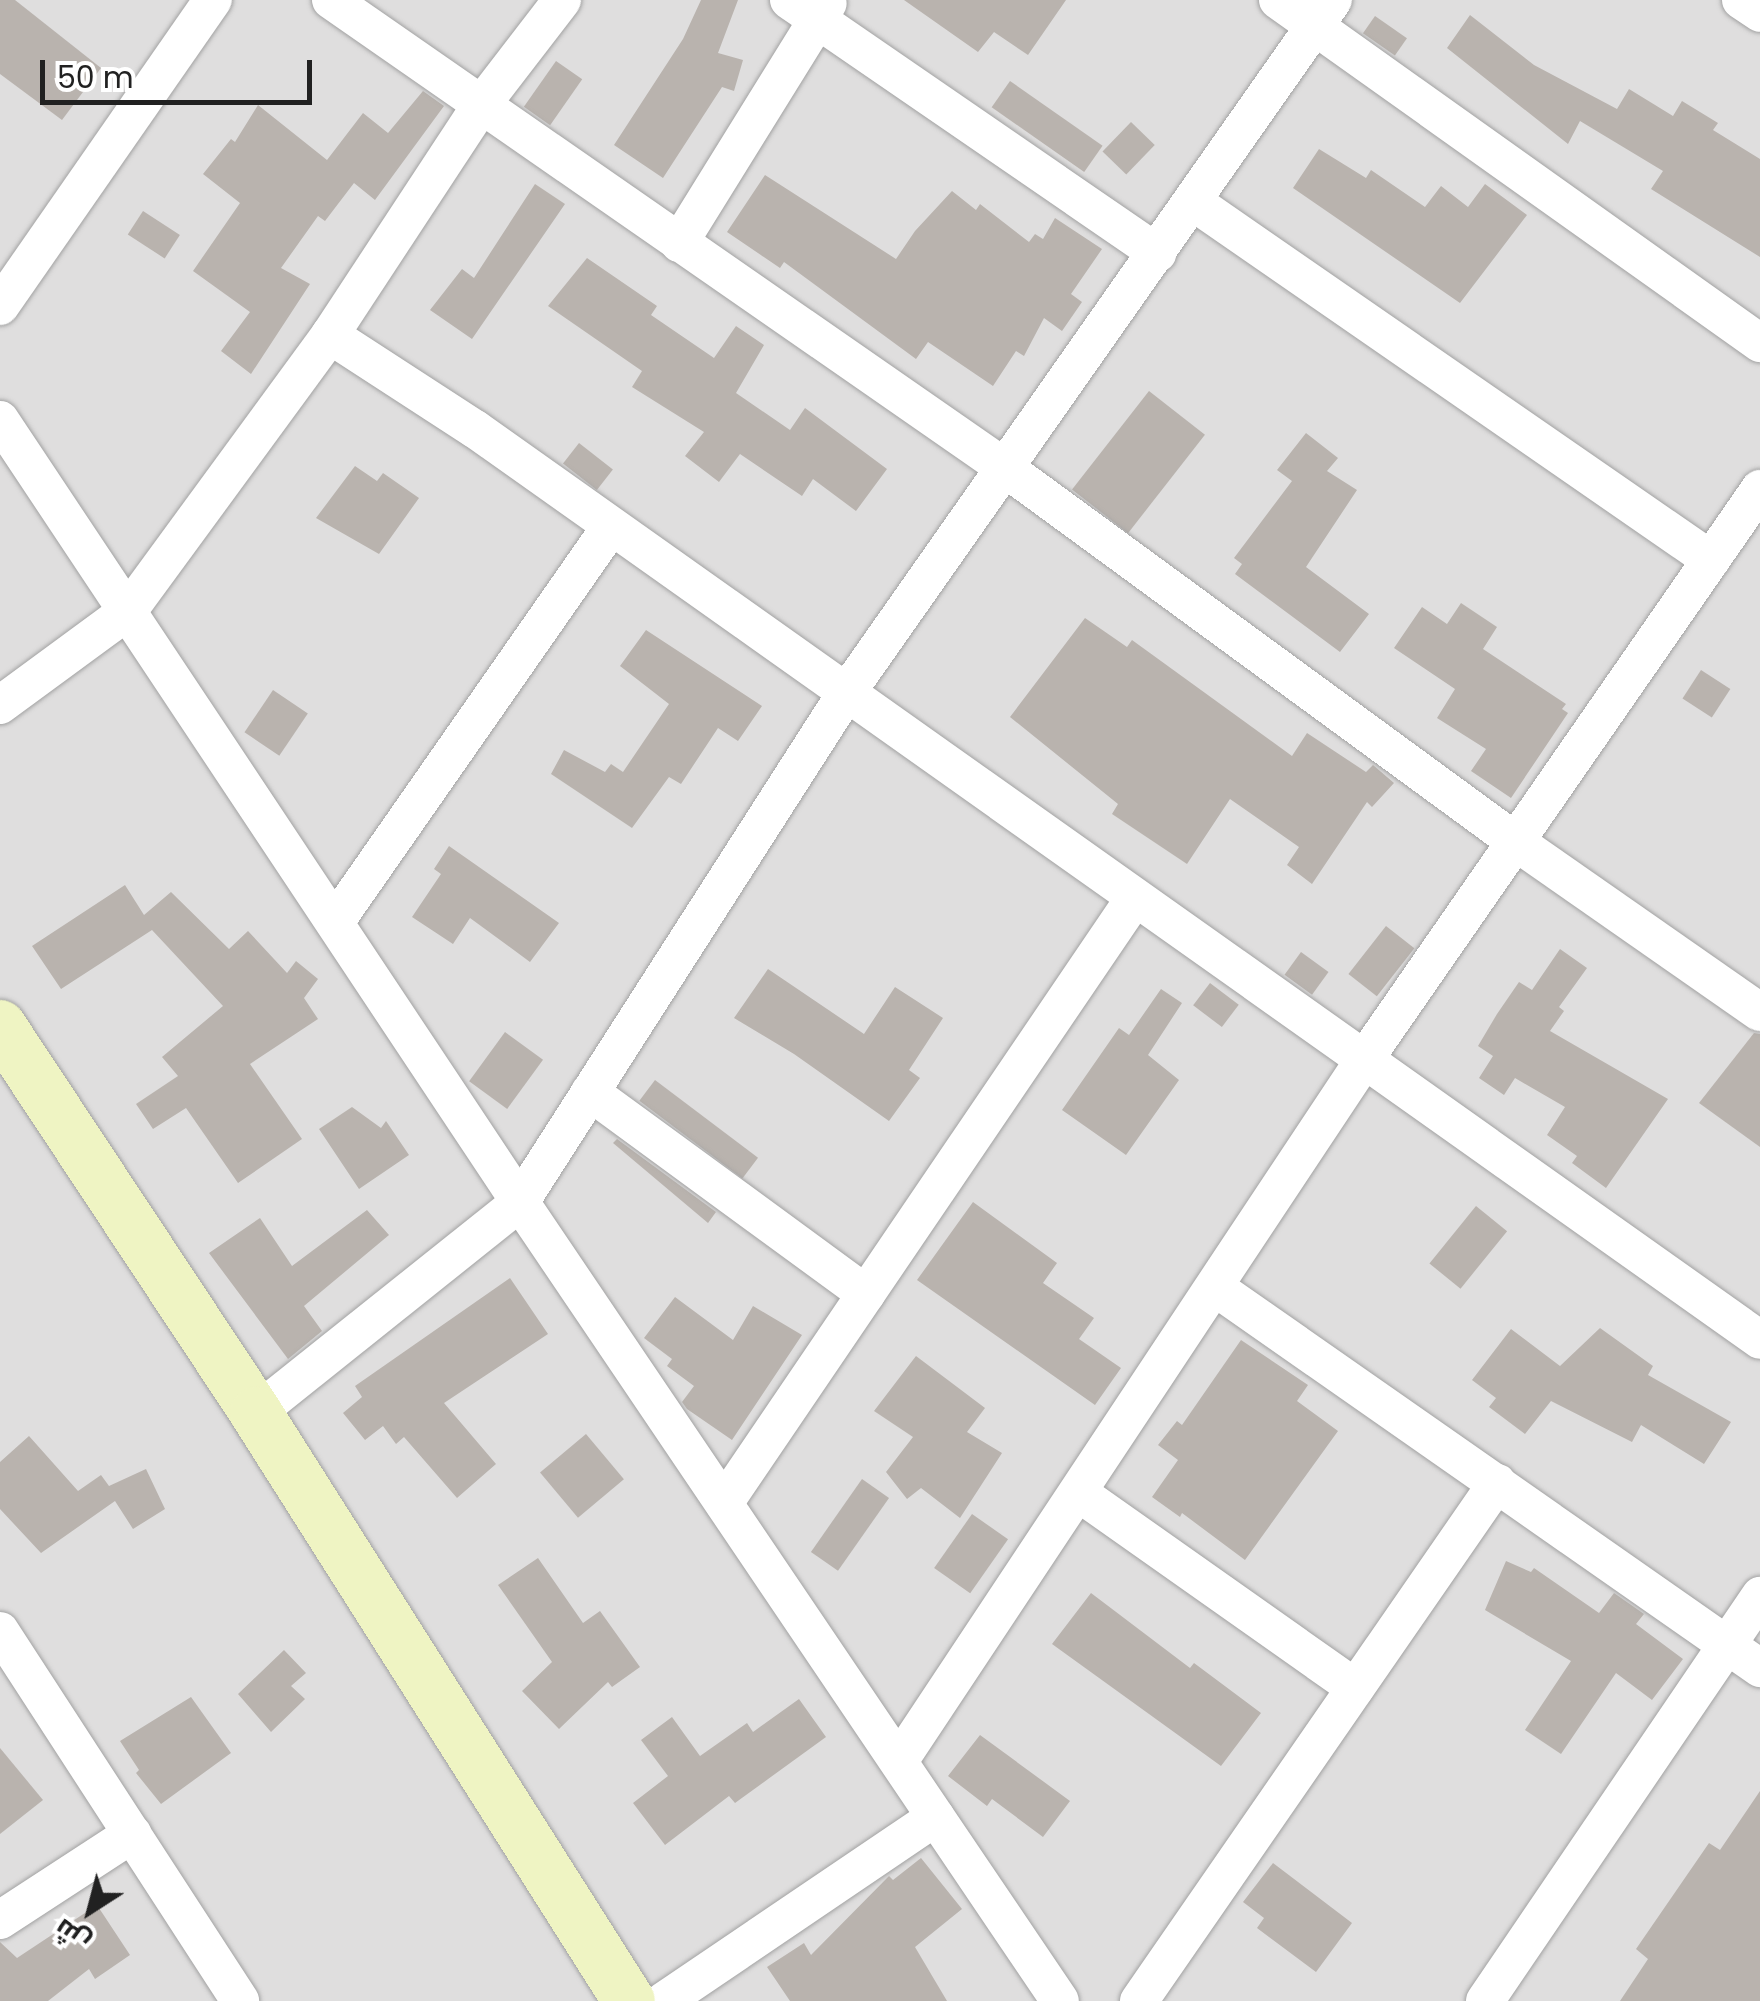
<!DOCTYPE html>
<html>
<head>
<meta charset="utf-8">
<style>
  body { margin:0 }
  #map { position:relative; width:1760px; height:2001px; overflow:hidden; background:#f0eee8; font-family:Poppins,Cairo,sans-serif }
  div>[style] { position:absolute }
  .residential>* { inset:0; background:#dfdede; transform-origin:0 0 }
  .building>* { inset:0; background:#b9b3ae; transform-origin:0 0 }
  .roads { filter:drop-shadow(0 0 2px #a2a2a2) drop-shadow(0 0 2px #a2a2a2) }
  .street>* { height:38px; margin:-19px; padding:0 19px; transform-origin:19px; border-radius:19px; background:#fff }
  .secondary>* { height:52px; margin:-26px; padding:0 26px; transform-origin:26px; border-radius:26px; background:#eff4c3 }
  span { translate:-50% -50%; white-space:nowrap; text-align:center; line-height:1.15; -webkit-text-stroke:9px #fff; paint-order:stroke }
  .north { position:absolute; left:40px; top:1861px; width:100px; height:100px; -webkit-text-stroke:8px #fff; paint-order:stroke; rotate:216deg; font-size:28px; font-weight:700; line-height:40px; text-align:center; color:#212121 }
  .north::after { content:''; display:block; margin:auto; width:35px; height:45px; background:#212121; clip-path:polygon(50% 0,100% 100%,50% 72%,0 100%) }
  .scale { position:absolute; left:40px; top:60px; width:272px; height:45px; box-sizing:border-box; border:5px solid #212121; border-top:0; padding-left:12px; font-size:30px; line-height:35px; white-space:nowrap; color:#212121; -webkit-text-stroke:8px #fff; paint-order:stroke }
</style>
</head>
<body>
<div id="map">
  <div class="residential">
    <div style="left:0;top:0;width:1760px;height:2001px"></div>
  </div>
  <div class="building">
    <div style="clip-path:polygon(0 0,15px 0,101px 68px,62px 120px,0 74px)"></div>
    <div style="clip-path:polygon(701px 0,738px 0,718px 53px,743px 60px,734px 91px,722px 87px,663px 178px,614px 145px,683px 39px)"></div>
    <div style="clip-path:polygon(904px 0,1066px 0,1028px 55px,994px 32px,978px 52px)"></div>
    <div style="clip-path:polygon(1470px 15px,1534px 65px,1617px 109px,1629px 89px,1673px 116px,1682px 101px,1718px 123px,1713px 130px,1760px 159px,1760px 257px,1651px 189px,1663px 171px,1580px 121px,1568px 144px,1447px 48px)"></div>
    <div style="left:1375px;top:16px;width:39px;height:21px;rotate:35deg"></div>
    <div style="left:556px;top:61px;width:32px;height:56px;rotate:35deg"></div>
    <div style="left:1010px;top:81px;width:113px;height:32px;rotate:35deg"></div>
    <div style="clip-path:polygon(423px 91px,444px 106px,375px 200px,354px 183px,325px 221px,318px 216px,281px 268px,310px 284px,251px 374px,221px 351px,250px 312px,193px 271px,240px 203px,203px 174px,231px 139px,235px 142px,258px 105px,327px 160px,363px 113px,388px 133px)"></div>
    <div style="left:1131px;top:122px;width:33px;height:41px;rotate:44deg"></div>
    <div style="clip-path:polygon(1319px 149px,1366px 178px,1371px 170px,1425px 207px,1441px 186px,1468px 207px,1485px 184px,1527px 215px,1460px 303px,1293px 188px)"></div>
    <div style="clip-path:polygon(765px 175px,896px 259px,915px 231px,952px 191px,976px 210px,980px 204px,1029px 242px,1035px 234px,1043px 239px,1055px 218px,1102px 249px,1071px 294px,1082px 302px,1062px 331px,1044px 318px,1024px 356px,1016px 351px,993px 386px,928px 342px,916px 359px,784px 262px,780px 268px,727px 232px)"></div>
    <div style="clip-path:polygon(535px 184px,565px 204px,472px 339px,430px 310px,462px 269px,474px 278px)"></div>
    <div style="left:143px;top:211px;width:44px;height:28px;rotate:33deg"></div>
    <div style="clip-path:polygon(587px 258px,657px 306px,651px 315px,714px 358px,736px 326px,764px 345px,736px 393px,790px 430px,805px 408px,887px 469px,856px 511px,813px 479px,802px 496px,740px 454px,719px 482px,685px 456px,704px 432px,632px 387px,642px 371px,548px 306px)"></div>
    <div style="left:1149px;top:391px;width:71px;height:125px;rotate:38deg"></div>
    <div style="clip-path:polygon(1306px 433px,1338px 458px,1327px 471px,1357px 490px,1306px 567px,1369px 614px,1340px 652px,1235px 574px,1242px 564px,1234px 558px,1292px 481px,1277px 470px)"></div>
    <div style="left:579px;top:443px;width:43px;height:26px;rotate:38deg"></div>
    <div style="clip-path:polygon(355px 466px,377px 481px,383px 473px,419px 498px,379px 554px,316px 518px)"></div>
    <div style="clip-path:polygon(1461px 603px,1497px 627px,1483px 649px,1566px 704px,1562px 709px,1568px 713px,1511px 798px,1471px 771px,1486px 749px,1437px 718px,1455px 689px,1394px 648px,1422px 607px,1447px 624px)"></div>
    <div style="clip-path:polygon(1085px 618px,1127px 647px,1132px 640px,1292px 756px,1307px 733px,1366px 772px,1373px 765px,1394px 783px,1372px 807px,1367px 802px,1312px 884px,1287px 865px,1299px 847px,1230px 799px,1187px 864px,1112px 814px,1118px 804px,1010px 717px)"></div>
    <div style="clip-path:polygon(646px 630px,762px 706px,738px 741px,718px 728px,681px 784px,669px 777px,632px 828px,551px 774px,564px 750px,605px 772px,611px 764px,623px 772px,669px 704px,620px 666px)"></div>
    <div style="left:1701px;top:670px;width:35px;height:34px;rotate:33deg"></div>
    <div style="left:273px;top:690px;width:42px;height:51px;rotate:34deg"></div>
    <div style="clip-path:polygon(449px 846px,559px 923px,530px 962px,470px 918px,453px 944px,412px 917px,441px 874px,434px 869px)"></div>
    <div style="clip-path:polygon(125px 885px,144px 915px,171px 892px,229px 949px,248px 931px,287px 973px,296px 961px,318px 979px,304px 998px,318px 1019px,250px 1064px,302px 1139px,238px 1183px,186px 1108px,153px 1129px,136px 1104px,178px 1076px,162px 1057px,223px 1006px,152px 930px,61px 989px,32px 946px)"></div>
    <div style="left:1386px;top:926px;width:36px;height:61px;rotate:38deg"></div>
    <div style="clip-path:polygon(1560px 949px,1587px 968px,1559px 1007px,1564px 1011px,1550px 1031px,1668px 1099px,1606px 1188px,1572px 1163px,1577px 1156px,1547px 1135px,1565px 1107px,1515px 1078px,1504px 1095px,1479px 1078px,1493px 1056px,1478px 1046px,1497px 1014px,1519px 982px,1532px 990px)"></div>
    <div style="left:1301px;top:952px;width:34px;height:28px;rotate:36deg"></div>
    <div style="clip-path:polygon(768px 969px,864px 1034px,895px 987px,943px 1018px,909px 1070px,920px 1078px,889px 1121px,794px 1054px,734px 1018px)"></div>
    <div style="left:1210px;top:983px;width:36px;height:28px;rotate:37deg"></div>
    <div style="clip-path:polygon(1161px 989px,1182px 1003px,1148px 1055px,1179px 1080px,1126px 1155px,1062px 1110px,1119px 1028px,1129px 1035px)"></div>
    <div style="left:505px;top:1032px;width:47px;height:61px;rotate:36deg"></div>
    <div style="clip-path:polygon(1754px 1033px,1760px 1034px,1760px 1147px,1699px 1103px)"></div>
    <div style="left:655px;top:1080px;width:129px;height:26px;rotate:37deg"></div>
    <div style="clip-path:polygon(352px 1107px,381px 1128px,386px 1121px,409px 1155px,359px 1189px,319px 1129px)"></div>
    <div style="clip-path:polygon(617px 1139px,716px 1212px,708px 1223px,613px 1143px)"></div>
    <div style="clip-path:polygon(973px 1202px,1057px 1263px,1043px 1283px,1094px 1318px,1079px 1339px,1121px 1368px,1095px 1405px,917px 1280px)"></div>
    <div style="left:1476px;top:1206px;width:40px;height:74px;rotate:39deg"></div>
    <div style="clip-path:polygon(367px 1210px,389px 1235px,304px 1306px,322px 1331px,288px 1359px,209px 1253px,260px 1218px,292px 1266px)"></div>
    <div style="clip-path:polygon(510px 1278px,548px 1334px,444px 1403px,496px 1464px,457px 1498px,404px 1437px,396px 1444px,383px 1426px,365px 1440px,343px 1413px,362px 1397px,355px 1386px)"></div>
    <div style="clip-path:polygon(675px 1297px,733px 1340px,753px 1306px,802px 1335px,732px 1440px,687px 1409px,682px 1402px,694px 1386px,667px 1366px,672px 1359px,644px 1338px)"></div>
    <div style="clip-path:polygon(1600px 1328px,1653px 1366px,1648px 1375px,1731px 1422px,1704px 1464px,1641px 1425px,1632px 1442px,1551px 1401px,1525px 1434px,1489px 1407px,1496px 1398px,1472px 1380px,1511px 1329px,1560px 1366px)"></div>
    <div style="clip-path:polygon(1241px 1340px,1308px 1385px,1297px 1401px,1338px 1431px,1245px 1560px,1182px 1513px,1180px 1517px,1152px 1497px,1178px 1460px,1158px 1445px,1177px 1421px,1182px 1425px)"></div>
    <div style="clip-path:polygon(916px 1356px,985px 1408px,967px 1432px,1002px 1453px,960px 1518px,921px 1488px,907px 1499px,886px 1472px,913px 1437px,874px 1411px)"></div>
    <div style="left:586px;top:1434px;width:59px;height:60px;rotate:50deg"></div>
    <div style="clip-path:polygon(29px 1436px,78px 1491px,101px 1475px,109px 1486px,146px 1469px,165px 1509px,133px 1529px,115px 1501px,41px 1553px,0 1509px,0 1462px)"></div>
    <div style="left:862px;top:1479px;width:33px;height:89px;rotate:35deg"></div>
    <div style="left:972px;top:1514px;width:44px;height:66px;rotate:35deg"></div>
    <div style="clip-path:polygon(538px 1558px,583px 1623px,600px 1611px,640px 1667px,612px 1687px,608px 1682px,559px 1729px,522px 1691px,552px 1662px,498px 1585px)"></div>
    <div style="clip-path:polygon(1506px 1561px,1531px 1572px,1534px 1568px,1599px 1613px,1614px 1593px,1644px 1614px,1636px 1624px,1683px 1659px,1652px 1700px,1616px 1673px,1561px 1754px,1525px 1730px,1571px 1661px,1485px 1610px)"></div>
    <div style="clip-path:polygon(1091px 1593px,1190px 1668px,1194px 1663px,1261px 1713px,1221px 1766px,1052px 1644px)"></div>
    <div style="clip-path:polygon(284px 1650px,306px 1673px,291px 1686px,305px 1699px,271px 1732px,238px 1694px)"></div>
    <div style="clip-path:polygon(191px 1697px,231px 1753px,161px 1804px,136px 1773px,139px 1770px,120px 1741px)"></div>
    <div style="clip-path:polygon(799px 1699px,826px 1737px,735px 1803px,729px 1796px,665px 1845px,633px 1803px,668px 1776px,641px 1740px,672px 1717px,700px 1756px,747px 1723px,753px 1732px)"></div>
    <div style="clip-path:polygon(980px 1735px,1070px 1801px,1043px 1837px,992px 1799px,987px 1806px,948px 1776px)"></div>
    <div style="clip-path:polygon(0 1748px,43px 1800px,0 1834px)"></div>
    <div style="clip-path:polygon(1760px 1791px,1760px 2001px,1620px 2001px,1648px 1959px,1636px 1949px,1709px 1843px,1720px 1850px)"></div>
    <div style="clip-path:polygon(921px 1858px,962px 1909px,915px 1947px,947px 2001px,790px 2001px,767px 1967px,804px 1943px,811px 1955px,889px 1876px,893px 1880px)"></div>
    <div style="clip-path:polygon(1273px 1863px,1352px 1923px,1316px 1972px,1257px 1928px,1264px 1918px,1243px 1902px)"></div>
    <div style="clip-path:polygon(97px 1905px,130px 1955px,95px 1979px,89px 1969px,48px 2001px,0 2001px,0 1942px,17px 1958px)"></div>
  </div>
  <div class="roads">
    <div class="street">
      <div style="left:331px;top:0;width:821px;rotate:34.77deg"></div>
      <div style="left:1005px;top:468px;width:633px;rotate:36.2deg"></div>
      <div style="left:1516px;top:842px;width:297px;rotate:34.9deg"></div>
      <div style="left:789px;top:0;width:447px;rotate:34.5deg"></div>
      <div style="left:1278px;top:0;width:592px;rotate:35.44deg"></div>
      <div style="left:1741px;top:0;width:23px;rotate:34deg"></div>
      <div style="left:1192px;top:201px;width:631px;rotate:34.67deg"></div>
      <div style="left:679px;top:243px;width:282px;rotate:-58.2deg"></div>
      <div style="left:0;top:306px;width:373px;rotate:-55.2deg"></div>
      <div style="left:330px;top:335px;width:173px;rotate:33deg"></div>
      <div style="left:475px;top:429px;width:1575px;rotate:35.33deg"></div>
      <div style="left:0;top:420px;width:939px;rotate:56.38deg"></div>
      <div style="left:520px;top:1202px;width:964px;rotate:55.95deg"></div>
      <div style="left:0;top:705px;width:159px;rotate:-36.3deg"></div>
      <div style="left:128px;top:611px;width:342px;rotate:-53.8deg"></div>
      <div style="left:330px;top:335px;width:277px;rotate:-56.7deg"></div>
      <div style="left:482px;top:104px;width:131px;rotate:-52.4deg"></div>
      <div style="left:335px;top:922px;width:480px;rotate:-55.1deg"></div>
      <div style="left:590px;top:1092px;width:342px;rotate:36.2deg"></div>
      <div style="left:1216px;top:1288px;width:664px;rotate:34.94deg"></div>
      <div style="left:256px;top:1413px;width:338px;rotate:-38.6deg"></div>
      <div style="left:520px;top:1202px;width:602px;rotate:-57.34deg"></div>
      <div style="left:845px;top:695px;width:849px;rotate:-54.93deg"></div>
      <div style="left:1079px;top:1493px;width:338px;rotate:35.2deg"></div>
      <div style="left:724px;top:1503px;width:730px;rotate:-55.83deg"></div>
      <div style="left:0;top:1631px;width:441px;rotate:57deg"></div>
      <div style="left:899px;top:1761px;width:841px;rotate:-56.44deg"></div>
      <div style="left:1364px;top:1060px;width:695px;rotate:-55.26deg"></div>
      <div style="left:0;top:1920px;width:158px;rotate:-33.1deg"></div>
      <div style="left:664px;top:2001px;width:328px;rotate:-34.1deg"></div>
      <div style="left:1139px;top:2001px;width:630px;rotate:-55.35deg"></div>
      <div style="left:1485px;top:2001px;width:490px;rotate:-55.8deg"></div>
    </div>
    <div class="secondary">
      <div style="left:0;top:1026px;width:464px;rotate:56.5deg"></div>
      <div style="left:256px;top:1413px;width:696px;rotate:57.61deg"></div>
    </div>
  </div>
  <div class="north">ش</div>
  <div class="scale">50 m</div>
</div>
</body>
</html>
